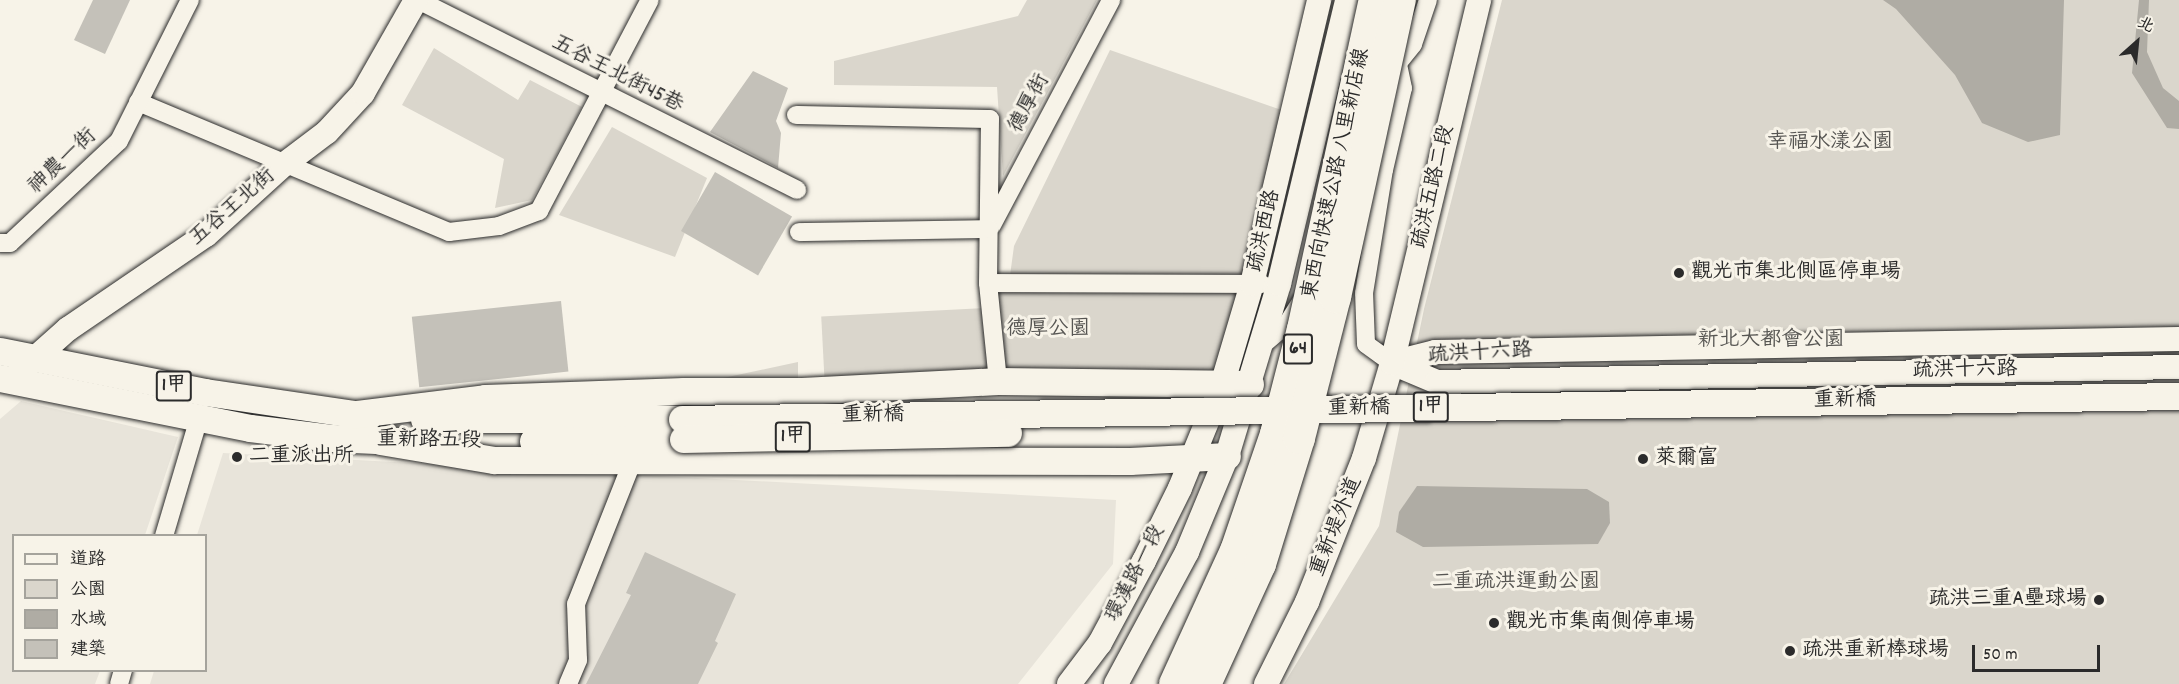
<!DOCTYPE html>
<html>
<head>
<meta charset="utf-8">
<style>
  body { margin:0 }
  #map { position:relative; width:2179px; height:684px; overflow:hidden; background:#f7f3e8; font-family:Dekko,"LXGW WenKai TC",sans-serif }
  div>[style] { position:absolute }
  .built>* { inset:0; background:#e8e4da }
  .green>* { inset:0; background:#dad6cc; transform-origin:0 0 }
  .water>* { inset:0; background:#afaca4 }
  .building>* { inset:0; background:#c4c1b9; transform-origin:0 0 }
  .roads { filter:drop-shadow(0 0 2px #2b2b2b) drop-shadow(0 0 2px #2b2b2b) }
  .street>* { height:18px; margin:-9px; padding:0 9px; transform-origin:9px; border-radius:9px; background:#f7f3e8 }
  .secondary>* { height:24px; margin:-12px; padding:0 12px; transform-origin:12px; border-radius:12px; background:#f7f3e8 }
  .primary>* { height:27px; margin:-13.5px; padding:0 13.5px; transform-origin:13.5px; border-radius:13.5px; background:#f7f3e8 }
  .bridges { filter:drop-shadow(0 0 2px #2b2b2b) drop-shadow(0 0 2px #2b2b2b) }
  .primary-bridge>* { height:27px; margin:-13.5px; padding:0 13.5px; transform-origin:13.5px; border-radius:13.5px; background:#f7f3e8 }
  .highway-bridge>* { height:32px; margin:-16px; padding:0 16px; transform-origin:16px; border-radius:16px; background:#f7f3e8 }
  .dots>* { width:16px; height:16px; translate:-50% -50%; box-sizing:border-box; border:3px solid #f7f3e8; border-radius:50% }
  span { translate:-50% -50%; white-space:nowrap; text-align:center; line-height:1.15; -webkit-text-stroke:6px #f7f3e8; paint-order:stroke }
  .shield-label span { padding:2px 4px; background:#f7f3e8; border:2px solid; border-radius:4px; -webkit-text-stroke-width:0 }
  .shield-label { font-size:20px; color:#2b2b2b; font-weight:700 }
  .street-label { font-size:21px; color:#2b2b2b }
  .park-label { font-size:21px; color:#575653 }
  .poi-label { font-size:21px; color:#2b2b2b }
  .left { translate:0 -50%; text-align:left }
  .right { translate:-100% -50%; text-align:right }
  .legend { position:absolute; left:12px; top:534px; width:195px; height:138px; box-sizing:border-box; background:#f7f3e8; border:2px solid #a5a39c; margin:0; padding:8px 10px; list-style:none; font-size:18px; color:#2b2b2b }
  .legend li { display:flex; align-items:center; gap:12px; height:30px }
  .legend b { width:30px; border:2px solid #a5a39c }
  .north { position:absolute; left:2107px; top:12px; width:60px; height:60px; -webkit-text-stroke:4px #f7f3e8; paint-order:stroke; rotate:27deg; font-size:16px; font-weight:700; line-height:24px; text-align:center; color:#2b2b2b }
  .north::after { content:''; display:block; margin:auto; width:21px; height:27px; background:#2b2b2b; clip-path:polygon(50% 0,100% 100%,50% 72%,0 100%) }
  .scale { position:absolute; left:1972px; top:645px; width:128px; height:27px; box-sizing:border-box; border:3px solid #2b2b2b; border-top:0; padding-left:8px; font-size:18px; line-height:21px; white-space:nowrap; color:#2b2b2b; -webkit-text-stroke:4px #f7f3e8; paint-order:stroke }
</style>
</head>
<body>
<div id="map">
  <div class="built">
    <div style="clip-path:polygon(21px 401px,178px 437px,145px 535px,14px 536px,14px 670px,100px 671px,95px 684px,0 684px,0 419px)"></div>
    <div style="clip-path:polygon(223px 453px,1116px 500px,1113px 564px,1018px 684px,150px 684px,154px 671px,206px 670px,206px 536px,197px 535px)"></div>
  </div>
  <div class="green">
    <div style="clip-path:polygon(1027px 0,1097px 0,1003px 176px,997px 87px,834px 85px,834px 61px,1018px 16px)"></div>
    <div style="clip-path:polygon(1502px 0,2179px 0,2179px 684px,1284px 684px,1379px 526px,1424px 309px)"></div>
    <div style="clip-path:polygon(434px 48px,518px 100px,530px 80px,582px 107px,532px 200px,495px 208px,504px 159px,402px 105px)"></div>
    <div style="clip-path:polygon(1110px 50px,1290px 113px,1250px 274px,1141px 282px,1264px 283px,1230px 371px,1001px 380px,996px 283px,1009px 283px,1014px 246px)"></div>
    <div style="clip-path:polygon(612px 127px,707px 178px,675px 257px,559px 215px)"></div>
    <div style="left:985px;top:308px;width:67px;height:164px;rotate:87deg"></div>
    <div style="clip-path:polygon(798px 362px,798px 379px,709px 381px)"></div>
  </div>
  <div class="water">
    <div style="clip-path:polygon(1883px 0,2064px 0,2060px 135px,2028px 142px,1982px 123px,1955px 75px,1896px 9px)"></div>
    <div style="clip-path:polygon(2139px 0,2149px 0,2147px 52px,2163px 88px,2179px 101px,2179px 129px,2167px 128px,2132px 73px)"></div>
    <div style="clip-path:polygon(1417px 486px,1587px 489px,1609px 502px,1610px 523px,1598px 544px,1423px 547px,1396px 532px,1399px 512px)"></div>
  </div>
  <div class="building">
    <div style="clip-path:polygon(93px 0,130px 0,105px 54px,74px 40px)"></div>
    <div style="clip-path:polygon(753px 71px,788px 88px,776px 121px,781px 133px,778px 168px,710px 132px)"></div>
    <div style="left:715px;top:172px;width:89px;height:68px;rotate:30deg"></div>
    <div style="left:561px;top:301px;width:71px;height:150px;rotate:84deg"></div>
    <div style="clip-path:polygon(645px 552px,736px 594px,715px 641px,718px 643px,698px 684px,586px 684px,631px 595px,626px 593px)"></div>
  </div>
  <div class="roads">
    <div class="street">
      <div style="left:418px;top:0;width:424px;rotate:26.6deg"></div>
      <div style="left:1389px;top:74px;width:38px;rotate:-51deg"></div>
      <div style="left:1413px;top:44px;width:46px;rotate:-71.2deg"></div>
      <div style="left:138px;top:102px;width:337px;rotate:22.7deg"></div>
      <div style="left:449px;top:232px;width:50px;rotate:-6.8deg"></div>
      <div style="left:499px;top:226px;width:43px;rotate:-20.6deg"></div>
      <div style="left:539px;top:211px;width:238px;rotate:-62.3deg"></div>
      <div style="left:796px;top:115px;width:194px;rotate:1.2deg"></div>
      <div style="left:990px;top:119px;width:164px;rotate:90.7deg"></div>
      <div style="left:988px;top:283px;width:99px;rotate:84.2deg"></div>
      <div style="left:992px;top:225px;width:255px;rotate:-62.1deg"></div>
      <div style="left:799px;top:232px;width:190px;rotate:-0.9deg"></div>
      <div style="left:0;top:243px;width:10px"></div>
      <div style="left:10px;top:243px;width:149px;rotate:-43.1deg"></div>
      <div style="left:119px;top:141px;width:158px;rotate:-63.3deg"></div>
      <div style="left:988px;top:283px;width:274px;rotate:0.2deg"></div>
      <div style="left:1261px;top:346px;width:34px;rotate:-40deg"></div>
      <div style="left:1287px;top:324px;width:26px;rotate:-58deg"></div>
      <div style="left:1392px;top:363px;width:32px;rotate:-144deg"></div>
      <div style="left:1366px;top:344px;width:51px;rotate:-92.2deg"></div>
      <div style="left:1364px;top:293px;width:125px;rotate:-80.8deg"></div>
      <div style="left:1384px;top:170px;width:84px;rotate:-77deg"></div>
      <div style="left:1403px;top:88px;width:34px;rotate:-102deg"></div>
      <div style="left:164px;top:536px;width:123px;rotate:-73.5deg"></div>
      <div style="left:119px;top:684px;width:15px;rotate:-74deg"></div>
      <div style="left:568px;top:684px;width:26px;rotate:-67deg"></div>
      <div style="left:578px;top:660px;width:56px;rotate:-92deg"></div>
      <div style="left:576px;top:604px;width:155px;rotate:-68.4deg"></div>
    </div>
    <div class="secondary">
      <div style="left:1392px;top:363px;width:49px;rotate:22.9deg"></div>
      <div style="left:1437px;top:382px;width:742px;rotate:-1.16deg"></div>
      <div style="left:1392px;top:363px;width:44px;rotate:-14.3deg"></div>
      <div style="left:1435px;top:352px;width:744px;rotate:-1deg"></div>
      <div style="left:24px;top:368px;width:59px;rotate:-41.6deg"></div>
      <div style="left:68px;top:329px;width:167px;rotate:-34.3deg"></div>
      <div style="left:206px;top:235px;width:103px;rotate:-42.2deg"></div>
      <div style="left:282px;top:166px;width:56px;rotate:-37.1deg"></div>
      <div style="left:327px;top:132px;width:53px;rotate:-47.3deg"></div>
      <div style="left:363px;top:93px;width:107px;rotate:-60.3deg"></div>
      <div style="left:1069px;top:684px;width:51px;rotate:-52.9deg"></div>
      <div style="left:1100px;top:643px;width:93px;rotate:-61.8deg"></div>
      <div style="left:1144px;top:561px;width:81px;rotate:-63.7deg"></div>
      <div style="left:1180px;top:488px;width:111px;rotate:-67.8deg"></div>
      <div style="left:1222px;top:385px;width:105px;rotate:-73.5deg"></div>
      <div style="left:1252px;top:284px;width:292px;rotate:-76.7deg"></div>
      <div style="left:1116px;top:684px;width:150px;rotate:-61.7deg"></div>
      <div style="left:1187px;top:552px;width:104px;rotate:-67.4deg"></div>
      <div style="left:1227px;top:456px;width:180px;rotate:-73.2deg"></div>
      <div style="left:1279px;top:284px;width:292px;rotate:-76.5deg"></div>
      <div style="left:1266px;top:684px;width:92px;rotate:-63.4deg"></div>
      <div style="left:1307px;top:602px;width:155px;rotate:-68.4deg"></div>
      <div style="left:1364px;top:458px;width:99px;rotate:-73.6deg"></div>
      <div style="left:1392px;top:363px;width:373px;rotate:-76.5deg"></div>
    </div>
    <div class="primary">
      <div style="left:0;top:351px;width:209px;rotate:11.3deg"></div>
      <div style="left:205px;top:392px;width:165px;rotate:8.4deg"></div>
      <div style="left:0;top:378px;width:255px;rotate:11.3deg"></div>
      <div style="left:250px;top:428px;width:82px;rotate:7deg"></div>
      <div style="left:331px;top:438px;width:67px;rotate:2.6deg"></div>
      <div style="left:349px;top:415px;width:137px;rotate:-7.1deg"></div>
      <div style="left:485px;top:398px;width:199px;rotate:-2deg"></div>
      <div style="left:684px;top:391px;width:118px"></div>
      <div style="left:802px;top:391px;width:196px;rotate:-2.9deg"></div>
      <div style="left:998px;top:381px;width:252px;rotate:0.7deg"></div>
      <div style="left:424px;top:419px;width:258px"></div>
      <div style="left:380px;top:441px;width:116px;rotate:9.5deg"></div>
      <div style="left:494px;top:460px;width:636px;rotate:0.09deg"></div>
      <div style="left:1130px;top:461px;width:97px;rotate:-3deg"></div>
      <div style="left:533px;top:441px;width:150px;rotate:-0.8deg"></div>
    </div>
  </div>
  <div class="bridges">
    <div class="primary-bridge">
      <div style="left:682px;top:419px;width:1497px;rotate:-0.88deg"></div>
      <div style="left:683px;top:439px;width:325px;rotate:-1.1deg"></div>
    </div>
    <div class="highway-bridge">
      <div style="left:1175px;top:684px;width:146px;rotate:-65.4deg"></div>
      <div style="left:1236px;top:551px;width:124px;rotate:-71.1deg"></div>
      <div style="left:1276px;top:434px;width:108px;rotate:-75.6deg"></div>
      <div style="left:1303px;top:329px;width:337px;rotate:-77.7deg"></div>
      <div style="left:1205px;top:684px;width:132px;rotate:-65.4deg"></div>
      <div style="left:1260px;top:564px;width:132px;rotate:-72.8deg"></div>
      <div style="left:1299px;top:438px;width:146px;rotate:-75.7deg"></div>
      <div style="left:1335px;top:297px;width:304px;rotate:-77.7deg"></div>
    </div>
  </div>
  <div class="dots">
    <div style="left:1679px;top:273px;background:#2b2b2b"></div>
    <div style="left:237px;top:457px;background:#2b2b2b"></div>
    <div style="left:1643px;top:459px;background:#2b2b2b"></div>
    <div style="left:2099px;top:600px;background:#2b2b2b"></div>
    <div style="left:1494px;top:623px;background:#2b2b2b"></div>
    <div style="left:1790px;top:651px;background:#2b2b2b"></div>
  </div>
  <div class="shield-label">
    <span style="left:1298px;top:349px">64</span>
    <span style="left:174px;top:386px">1甲</span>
    <span style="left:1431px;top:407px">1甲</span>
    <span style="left:793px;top:437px">1甲</span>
  </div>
  <div class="street-label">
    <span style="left:617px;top:75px;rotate:27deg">五谷王北街45巷</span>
    <span style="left:1030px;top:104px;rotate:-62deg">德厚街</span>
    <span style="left:63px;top:162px;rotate:-43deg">神農一街</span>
    <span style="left:1337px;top:174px;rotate:-78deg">東西向快速公路 八里新店線</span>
    <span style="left:1434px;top:187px;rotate:-77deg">疏洪五路二段</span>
    <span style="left:233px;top:208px;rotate:-41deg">五谷王北街</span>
    <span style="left:1265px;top:231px;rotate:-77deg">疏洪西路</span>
    <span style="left:1480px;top:354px;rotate:-3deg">疏洪十六路</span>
    <span style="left:1965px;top:371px;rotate:-1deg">疏洪十六路</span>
    <span style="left:1845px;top:401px;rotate:-1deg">重新橋</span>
    <span style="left:1359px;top:409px;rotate:-1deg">重新橋</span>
    <span style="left:873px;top:416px;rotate:-1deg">重新橋</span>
    <span style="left:429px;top:441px;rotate:1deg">重新路五段</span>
    <span style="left:1337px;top:527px;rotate:-68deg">重新堤外道</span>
    <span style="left:1136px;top:574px;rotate:-63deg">環漢路一段</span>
  </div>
  <div class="park-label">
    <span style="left:1830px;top:143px">幸福水漾公園</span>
    <span style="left:1048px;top:330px">德厚公園</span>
    <span style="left:1771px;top:341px">新北大都會公園</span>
    <span style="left:1516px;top:583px">二重疏洪運動公園</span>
  </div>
  <div class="poi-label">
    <span class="left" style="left:1691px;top:273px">觀光市集北側區停車場</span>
    <span class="left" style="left:249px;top:457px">二重派出所</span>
    <span class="left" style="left:1655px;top:459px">萊爾富</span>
    <span class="right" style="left:2087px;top:600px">疏洪三重A壘球場</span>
    <span class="left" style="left:1506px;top:623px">觀光市集南側停車場</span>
    <span class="left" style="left:1802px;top:651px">疏洪重新棒球場</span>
  </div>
  <ul class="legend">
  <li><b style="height:8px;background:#f7f3e8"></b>道路</li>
  <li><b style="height:16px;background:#dad6cc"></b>公園</li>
  <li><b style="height:16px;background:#afaca4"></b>水域</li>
  <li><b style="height:16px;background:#c4c1b9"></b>建築</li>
  </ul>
  <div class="north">北</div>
  <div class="scale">50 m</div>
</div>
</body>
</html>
